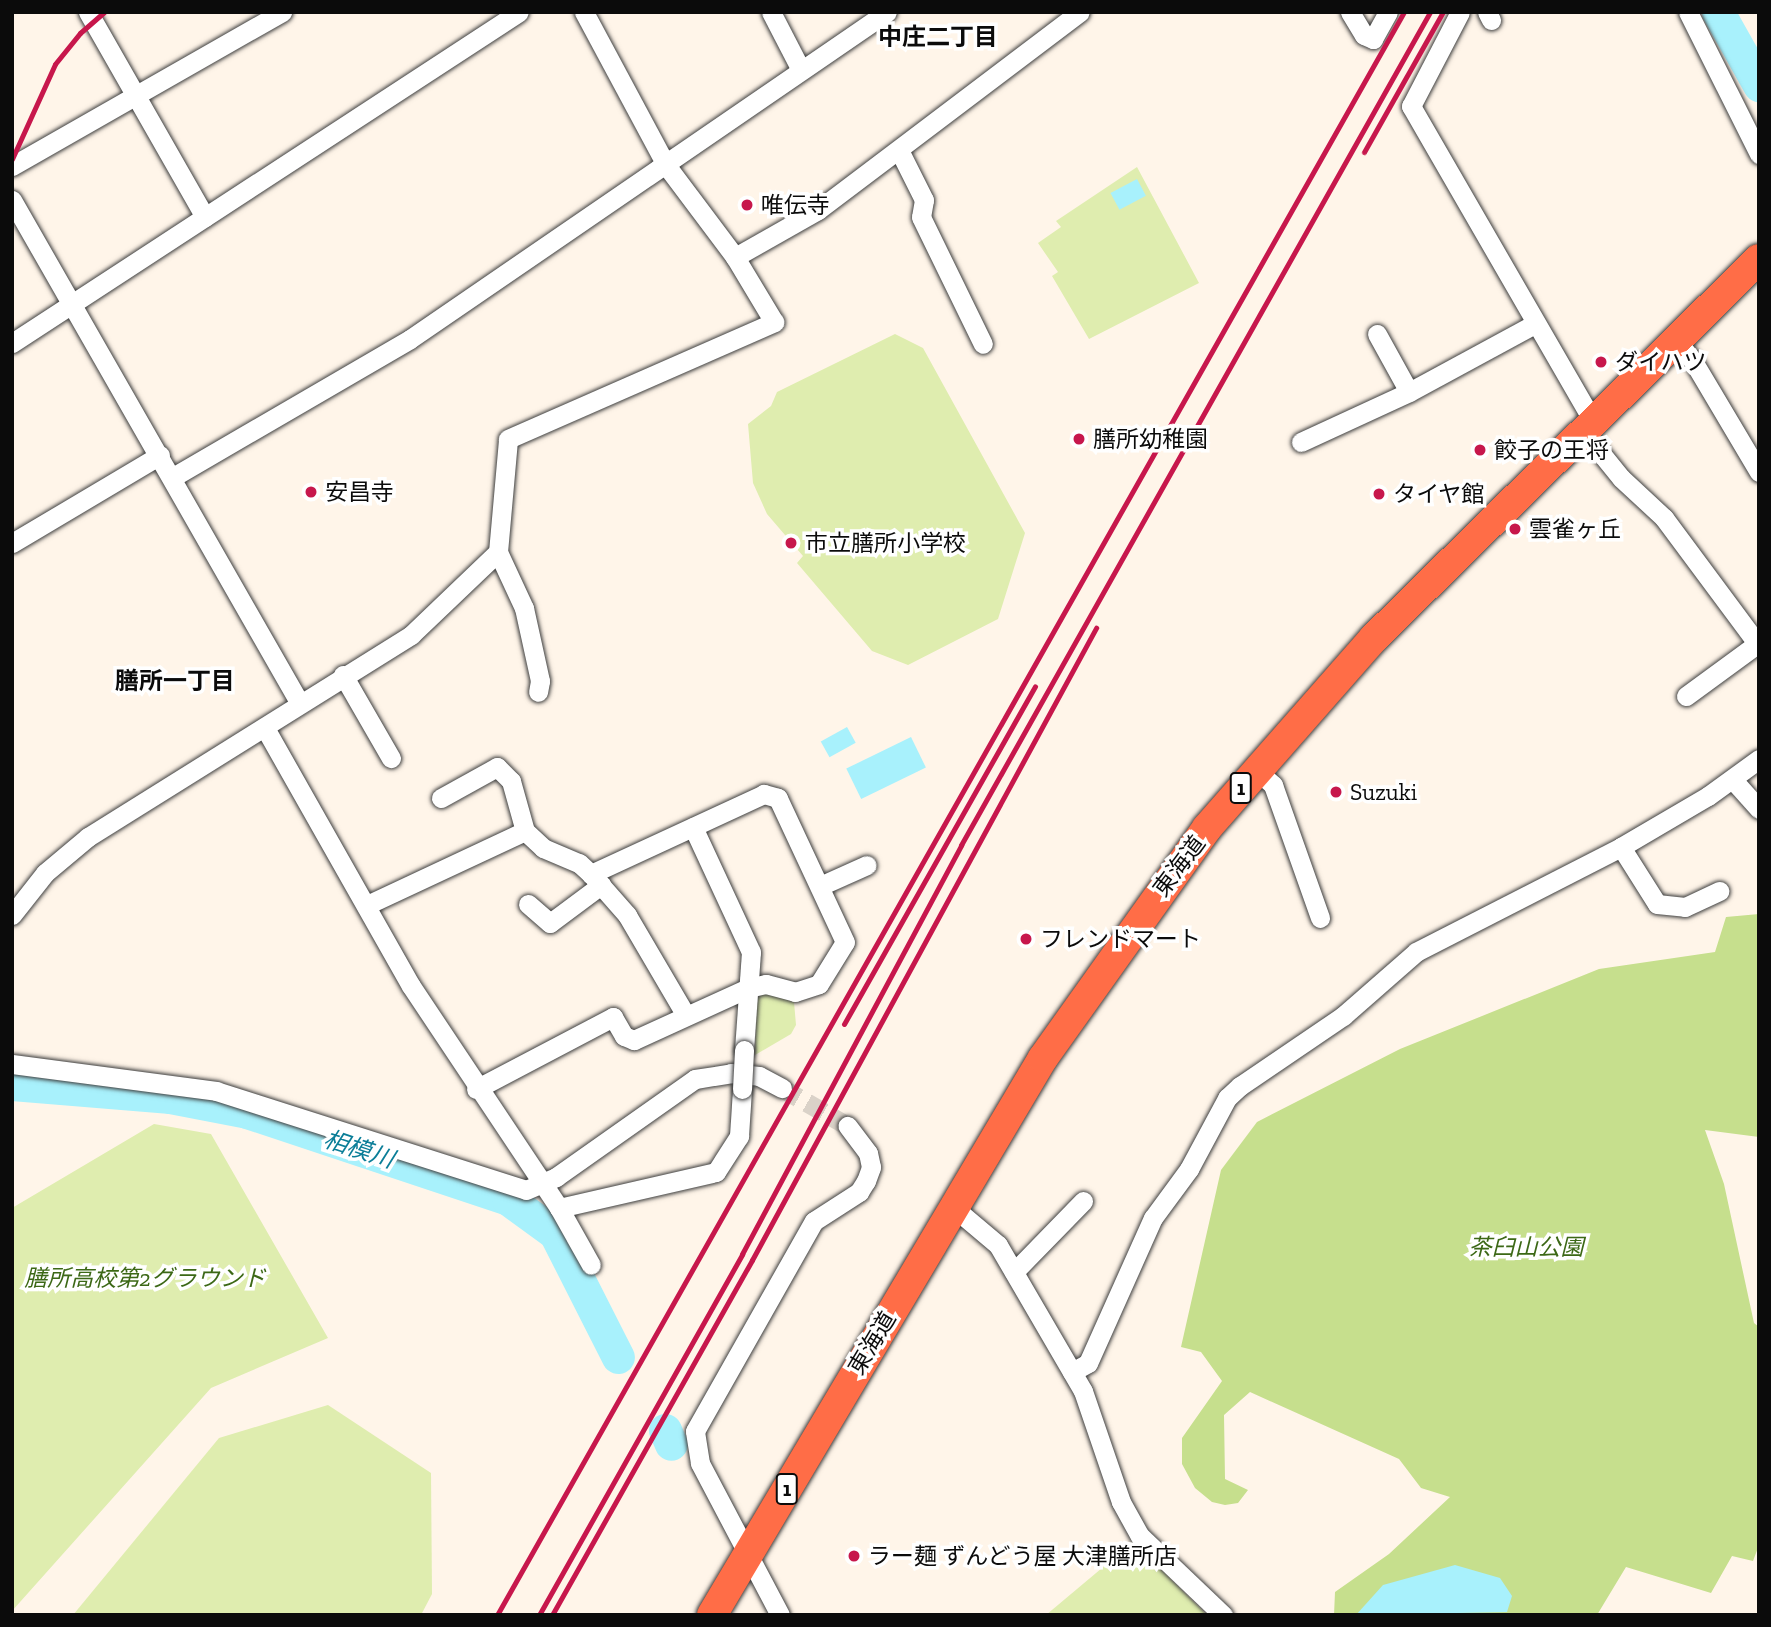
<!DOCTYPE html>
<html>
<head>
<meta charset="utf-8">
<style>
  body { margin:0 }
  #map { position:relative; width:1771px; height:1627px; overflow:hidden; background:#fff5e9; font-family:"Zilla Slab","Noto Sans JP",serif }
  div>[style] { position:absolute }
  .green>* { inset:0; background:#dfedaf }
  .forest>* { inset:0; background:#c6df8d }
  .water>* { inset:0; background:#a8f1fc; transform-origin:0 0 }
  .river>* { height:33px; margin:-16.5px; padding:0 16.5px; transform-origin:16.5px; border-radius:16.5px; background:#a8f1fc }
  .minor-tunnel>* { height:19px; margin-top:-9.5px; transform-origin:0; background:repeating-linear-gradient(90deg,#dad2c8 0 19px,transparent 0 29px) }
  .roads { filter:drop-shadow(0 0 2px #3e3e3e) drop-shadow(0 0 2px #3e3e3e) }
  .minor>* { height:19px; margin:-9.5px; padding:0 9.5px; transform-origin:9.5px; border-radius:9.5px; background:#fff }
  .highway>* { height:30px; margin:-15px; padding:0 15px; transform-origin:15px; border-radius:15px; background:#ff6d47 }
  .rail>* { height:5px; margin:-2.5px; padding:0 2.5px; transform-origin:2.5px; border-radius:2.5px; background:#c7174c }
  .bridges { filter:drop-shadow(0 0 2px #3e3e3e) drop-shadow(0 0 2px #3e3e3e) }
  .minor-bridge>* { height:19px; margin:-9.5px; padding:0 9.5px; transform-origin:9.5px; border-radius:9.5px; background:#fff }
  .dots>* { width:19px; height:19px; translate:-50% -50%; box-sizing:border-box; border:4px solid #fff; border-radius:50% }
  span { translate:-50% -50%; white-space:nowrap; text-align:center; line-height:1.15; -webkit-text-stroke:7px #fff; paint-order:stroke }
  .shield-label span { padding:2px 5px; background:#fff; border:2px solid; border-radius:5px; -webkit-text-stroke-width:0 }
  .shield-label { font-size:21px; color:#0b0b0b; font-weight:700 }
  .poi-label { font-size:23px; color:#0b0b0b }
  .left { translate:0 -50%; text-align:left }
  .street-label { font-size:23px; color:#0b0b0b }
  .park-label { font-size:23px; color:#3c6816; font-style:italic }
  .neighbourhood-label { font-size:24px; color:#0b0b0b; font-weight:700 }
  .water-label { font-size:24px; color:#0b7e98; font-style:italic }
  .frame { position:absolute; inset:0; border:14px solid #0b0b0b; pointer-events:none }
</style>
</head>
<body>
<div id="map">
  <div class="green">
    <div style="clip-path:polygon(1137px 167px,1199px 283px,1089px 339px,1052px 276px,1058px 272px,1038px 243px,1061px 227px,1056px 221px)"></div>
    <div style="clip-path:polygon(895px 334px,923px 348px,1025px 533px,998px 619px,908px 665px,872px 651px,797px 563px,803px 556px,767px 514px,753px 483px,748px 424px,771px 406px,777px 392px)"></div>
    <div style="clip-path:polygon(766px 992px,794px 1002px,796px 1025px,791px 1034px,755px 1055px,757px 998px)"></div>
    <div style="clip-path:polygon(154px 1124px,211px 1134px,328px 1338px,211px 1388px,12px 1611px,12px 1208px)"></div>
    <div style="clip-path:polygon(328px 1405px,431px 1473px,432px 1594px,421px 1615px,73px 1615px,219px 1438px)"></div>
    <div style="clip-path:polygon(1133px 1542px,1207px 1615px,1046px 1615px)"></div>
  </div>
  <div class="forest">
    <div style="clip-path:polygon(1759px 914px,1759px 1137px,1705px 1130px,1724px 1184px,1754px 1323px,1759px 1327px,1759px 1545px,1753px 1561px,1732px 1556px,1711px 1593px,1626px 1567px,1597px 1615px,1334px 1615px,1335px 1592px,1389px 1554px,1450px 1497px,1421px 1488px,1399px 1459px,1250px 1392px,1224px 1415px,1225px 1479px,1248px 1490px,1238px 1503px,1225px 1505px,1212px 1502px,1195px 1488px,1182px 1464px,1182px 1438px,1222px 1381px,1201px 1352px,1181px 1347px,1221px 1170px,1257px 1122px,1400px 1049px,1599px 969px,1715px 952px,1726px 917px)"></div>
  </div>
  <div class="water">
    <div style="left:1137px;top:179px;width:19px;height:30px;rotate:62deg"></div>
    <div style="left:847px;top:727px;width:18px;height:30px;rotate:61deg"></div>
    <div style="left:911px;top:737px;width:34px;height:72px;rotate:64deg"></div>
    <div style="clip-path:polygon(1455px 1565px,1500px 1578px,1512px 1596px,1507px 1612px,1356px 1615px,1383px 1585px)"></div>
  </div>
  <div class="river">
    <div style="left:1718px;top:12px;width:84px;rotate:60.7deg"></div>
    <div style="left:12px;top:1084px;width:159px;rotate:4.7deg"></div>
    <div style="left:170px;top:1097px;width:78px;rotate:11deg"></div>
    <div style="left:247px;top:1112px;width:275px;rotate:18.4deg"></div>
    <div style="left:508px;top:1199px;width:58px;rotate:35.9deg"></div>
    <div style="left:555px;top:1233px;width:139px;rotate:63.1deg"></div>
    <div style="left:665px;top:1430px;width:15px;rotate:67deg"></div>
  </div>
  <div class="minor-tunnel">
    <div style="left:782px;top:1088px;width:76px;rotate:29.9deg"></div>
  </div>
  <div class="roads">
    <div class="minor">
      <div style="left:88px;top:12px;width:236px;rotate:60.3deg"></div>
      <div style="left:771px;top:12px;width:65px;rotate:62.7deg"></div>
      <div style="left:1350px;top:12px;width:27px;rotate:59deg"></div>
      <div style="left:1364px;top:35px;width:10px;rotate:24deg"></div>
      <div style="left:1373px;top:39px;width:31px;rotate:-61deg"></div>
      <div style="left:1460px;top:12px;width:106px;rotate:117.5deg"></div>
      <div style="left:1411px;top:106px;width:364px;rotate:60deg"></div>
      <div style="left:1487px;top:12px;width:9px;rotate:63deg"></div>
      <div style="left:1688px;top:12px;width:159px;rotate:63.4deg"></div>
      <div style="left:899px;top:150px;width:56px;rotate:63.4deg"></div>
      <div style="left:924px;top:200px;width:17px;rotate:100deg"></div>
      <div style="left:921px;top:217px;width:141px;rotate:64deg"></div>
      <div style="left:12px;top:166px;width:311px;rotate:-29.7deg"></div>
      <div style="left:12px;top:200px;width:578px;rotate:60.24deg"></div>
      <div style="left:735px;top:257px;width:95px;rotate:-29.5deg"></div>
      <div style="left:818px;top:210px;width:328px;rotate:-37.1deg"></div>
      <div style="left:1377px;top:334px;width:66px;rotate:61.1deg"></div>
      <div style="left:1676px;top:340px;width:27px;rotate:51deg"></div>
      <div style="left:1693px;top:361px;width:129px;rotate:59.3deg"></div>
      <div style="left:12px;top:343px;width:605px;rotate:-33.14deg"></div>
      <div style="left:1583px;top:431px;width:60px;rotate:51deg"></div>
      <div style="left:1621px;top:478px;width:59px;rotate:42.9deg"></div>
      <div style="left:1664px;top:518px;width:159px;rotate:53.4deg"></div>
      <div style="left:1301px;top:442px;width:119px;rotate:-24.8deg"></div>
      <div style="left:1409px;top:392px;width:143px;rotate:-28.4deg"></div>
      <div style="left:173px;top:477px;width:274px;rotate:-30.2deg"></div>
      <div style="left:410px;top:339px;width:578px;rotate:-34.43deg"></div>
      <div style="left:12px;top:543px;width:172px;rotate:-30.7deg"></div>
      <div style="left:498px;top:552px;width:62px;rotate:65.1deg"></div>
      <div style="left:524px;top:608px;width:75px;rotate:77.6deg"></div>
      <div style="left:540px;top:681px;width:11px;rotate:100deg"></div>
      <div style="left:343px;top:675px;width:96px;rotate:60deg"></div>
      <div style="left:1686px;top:696px;width:88px;rotate:-36.2deg"></div>
      <div style="left:265px;top:728px;width:296px;rotate:60.5deg"></div>
      <div style="left:411px;top:986px;width:267px;rotate:56.3deg"></div>
      <div style="left:559px;top:1208px;width:65px;rotate:60.7deg"></div>
      <div style="left:1256px;top:770px;width:23px;rotate:41deg"></div>
      <div style="left:1273px;top:785px;width:141px;rotate:70.5deg"></div>
      <div style="left:1733px;top:780px;width:39px;rotate:48deg"></div>
      <div style="left:441px;top:798px;width:64px;rotate:-29deg"></div>
      <div style="left:497px;top:767px;width:20px;rotate:45deg"></div>
      <div style="left:511px;top:781px;width:52px;rotate:74.4deg"></div>
      <div style="left:525px;top:831px;width:25px;rotate:43deg"></div>
      <div style="left:543px;top:848px;width:39px;rotate:23deg"></div>
      <div style="left:579px;top:863px;width:16px;rotate:43deg"></div>
      <div style="left:693px;top:827px;width:138px;rotate:65.1deg"></div>
      <div style="left:751px;top:952px;width:98px;rotate:94.1deg"></div>
      <div style="left:1621px;top:847px;width:67px;rotate:57.7deg"></div>
      <div style="left:1657px;top:904px;width:28px;rotate:6deg"></div>
      <div style="left:1685px;top:907px;width:38px;rotate:-25deg"></div>
      <div style="left:820px;top:886px;width:51px;rotate:-24.1deg"></div>
      <div style="left:369px;top:904px;width:172px;rotate:-25.1deg"></div>
      <div style="left:528px;top:904px;width:29px;rotate:41deg"></div>
      <div style="left:550px;top:923px;width:64px;rotate:-36.7deg"></div>
      <div style="left:12px;top:915px;width:53px;rotate:-51.8deg"></div>
      <div style="left:45px;top:873px;width:56px;rotate:-39.9deg"></div>
      <div style="left:88px;top:837px;width:381px;rotate:-32deg"></div>
      <div style="left:411px;top:635px;width:120px;rotate:-43.7deg"></div>
      <div style="left:498px;top:552px;width:113px;rotate:-84.9deg"></div>
      <div style="left:508px;top:439px;width:291px;rotate:-23.7deg"></div>
      <div style="left:774px;top:322px;width:76px;rotate:-121deg"></div>
      <div style="left:735px;top:257px;width:115px;rotate:-126.9deg"></div>
      <div style="left:666px;top:165px;width:174px;rotate:-118.2deg"></div>
      <div style="left:12px;top:1064px;width:206px;rotate:7.5deg"></div>
      <div style="left:216px;top:1091px;width:325px;rotate:17.7deg"></div>
      <div style="left:526px;top:1190px;width:33px;rotate:-23deg"></div>
      <div style="left:556px;top:1177px;width:170px;rotate:-35.2deg"></div>
      <div style="left:695px;top:1079px;width:36px;rotate:-9deg"></div>
      <div style="left:731px;top:1073px;width:28px;rotate:6deg"></div>
      <div style="left:759px;top:1076px;width:26px;rotate:28deg"></div>
      <div style="left:476px;top:1089px;width:155px;rotate:-27.7deg"></div>
      <div style="left:613px;top:1017px;width:22px;rotate:60deg"></div>
      <div style="left:624px;top:1036px;width:11px;rotate:22deg"></div>
      <div style="left:634px;top:1040px;width:125px;rotate:-24.5deg"></div>
      <div style="left:748px;top:988px;width:18px;rotate:-13deg"></div>
      <div style="left:766px;top:984px;width:30px;rotate:15deg"></div>
      <div style="left:795px;top:992px;width:25px;rotate:-18deg"></div>
      <div style="left:819px;top:984px;width:49px;rotate:-58.2deg"></div>
      <div style="left:845px;top:942px;width:159px;rotate:-115deg"></div>
      <div style="left:778px;top:798px;width:15px;rotate:-164deg"></div>
      <div style="left:764px;top:794px;width:191px;rotate:155.2deg"></div>
      <div style="left:591px;top:874px;width:55px;rotate:48.7deg"></div>
      <div style="left:627px;top:915px;width:115px;rotate:59.6deg"></div>
      <div style="left:953px;top:1207px;width:59px;rotate:40.2deg"></div>
      <div style="left:998px;top:1245px;width:169px;rotate:59.8deg"></div>
      <div style="left:1083px;top:1391px;width:117px;rotate:71.1deg"></div>
      <div style="left:1121px;top:1502px;width:39px;rotate:61deg"></div>
      <div style="left:1140px;top:1536px;width:115px;rotate:43.6deg"></div>
      <div style="left:559px;top:1208px;width:161px;rotate:-12.9deg"></div>
      <div style="left:716px;top:1172px;width:43px;rotate:-57.4deg"></div>
      <div style="left:739px;top:1136px;width:47px;rotate:-86.3deg"></div>
      <div style="left:1014px;top:1272px;width:99px;rotate:-45.8deg"></div>
      <div style="left:1072px;top:1372px;width:18px;rotate:-29deg"></div>
      <div style="left:1088px;top:1363px;width:159px;rotate:-65.9deg"></div>
      <div style="left:1153px;top:1218px;width:61px;rotate:-53.7deg"></div>
      <div style="left:1189px;top:1169px;width:81px;rotate:-61.8deg"></div>
      <div style="left:1227px;top:1098px;width:18px;rotate:-43deg"></div>
      <div style="left:1240px;top:1086px;width:125px;rotate:-34.2deg"></div>
      <div style="left:1343px;top:1016px;width:97px;rotate:-41.2deg"></div>
      <div style="left:1416px;top:952px;width:230px;rotate:-27.1deg"></div>
      <div style="left:1621px;top:847px;width:101px;rotate:-30.4deg"></div>
      <div style="left:1708px;top:796px;width:63px;rotate:-36deg"></div>
      <div style="left:780px;top:1615px;width:172px;rotate:-117.8deg"></div>
      <div style="left:700px;top:1463px;width:32px;rotate:-99deg"></div>
      <div style="left:695px;top:1431px;width:241px;rotate:-60.5deg"></div>
      <div style="left:814px;top:1221px;width:54px;rotate:-32.8deg"></div>
      <div style="left:859px;top:1192px;width:13px;rotate:-58deg"></div>
      <div style="left:866px;top:1181px;width:15px;rotate:-70deg"></div>
      <div style="left:871px;top:1167px;width:14px;rotate:-102deg"></div>
      <div style="left:868px;top:1153px;width:34px;rotate:-127deg"></div>
    </div>
    <div class="highway">
      <div style="left:712px;top:1615px;width:648px;rotate:-59.28deg"></div>
      <div style="left:1043px;top:1058px;width:282px;rotate:-54.5deg"></div>
      <div style="left:1207px;top:828px;width:253px;rotate:-48.7deg"></div>
      <div style="left:1374px;top:638px;width:540px;rotate:-44.55deg"></div>
    </div>
  </div>
  <div class="rail">
    <div style="left:1364px;top:152px;width:161px;rotate:-60.6deg"></div>
    <div style="left:12px;top:159px;width:104px;rotate:-65.6deg"></div>
    <div style="left:55px;top:64px;width:40px;rotate:-51deg"></div>
    <div style="left:80px;top:33px;width:32px;rotate:-41deg"></div>
    <div style="left:844px;top:1024px;width:388px;rotate:-60.5deg"></div>
    <div style="left:497px;top:1615px;width:1842px;rotate:-60.5deg"></div>
    <div style="left:539px;top:1615px;width:414px;rotate:-60.6deg"></div>
    <div style="left:742px;top:1254px;width:464px;rotate:-61.8deg"></div>
    <div style="left:961px;top:845px;width:956px;rotate:-60.62deg"></div>
    <div style="left:552px;top:1615px;width:407px;rotate:-60.6deg"></div>
    <div style="left:752px;top:1260px;width:720px;rotate:-61.44deg"></div>
  </div>
  <div class="bridges">
    <div class="minor-bridge">
      <div style="left:742px;top:1089px;width:39px;rotate:-87deg"></div>
    </div>
  </div>
  <div class="dots">
    <div style="left:747px;top:205px;background:#c7174c"></div>
    <div style="left:1601px;top:362px;background:#c7174c"></div>
    <div style="left:1079px;top:439px;background:#c7174c"></div>
    <div style="left:1480px;top:450px;background:#c7174c"></div>
    <div style="left:311px;top:492px;background:#c7174c"></div>
    <div style="left:1379px;top:494px;background:#c7174c"></div>
    <div style="left:1515px;top:529px;background:#c7174c"></div>
    <div style="left:791px;top:543px;background:#c7174c"></div>
    <div style="left:1336px;top:792px;background:#c7174c"></div>
    <div style="left:1026px;top:939px;background:#c7174c"></div>
    <div style="left:854px;top:1556px;background:#c7174c"></div>
  </div>
  <div class="shield-label">
    <span style="left:1241px;top:788px">1</span>
    <span style="left:787px;top:1489px">1</span>
  </div>
  <div class="poi-label">
    <span class="left" style="left:761px;top:205px">唯伝寺</span>
    <span class="left" style="left:1615px;top:362px">ダイハツ</span>
    <span class="left" style="left:1093px;top:439px">膳所幼稚園</span>
    <span class="left" style="left:1494px;top:450px">餃子の王将</span>
    <span class="left" style="left:325px;top:492px">安昌寺</span>
    <span class="left" style="left:1393px;top:494px">タイヤ館</span>
    <span class="left" style="left:1529px;top:529px">雲雀ヶ丘</span>
    <span class="left" style="left:805px;top:543px">市立膳所小学校</span>
    <span class="left" style="left:1350px;top:792px">Suzuki</span>
    <span class="left" style="left:1040px;top:939px">フレンドマート</span>
    <span class="left" style="left:868px;top:1556px">ラー麺 ずんどう屋 大津膳所店</span>
  </div>
  <div class="street-label">
    <span style="left:1179px;top:866px;rotate:-53deg">東海道</span>
    <span style="left:872px;top:1343px;rotate:-59deg">東海道</span>
  </div>
  <div class="park-label">
    <span style="left:1526px;top:1247px">茶臼山公園</span>
    <span style="left:145px;top:1278px">膳所高校第2グラウンド</span>
  </div>
  <div class="neighbourhood-label">
    <span style="left:938px;top:37px">中庄二丁目</span>
    <span style="left:175px;top:681px">膳所一丁目</span>
  </div>
  <div class="water-label">
    <span style="left:359px;top:1149px;rotate:18deg">相模川</span>
  </div>
  <div class="frame"></div>
</div>
</body>
</html>
